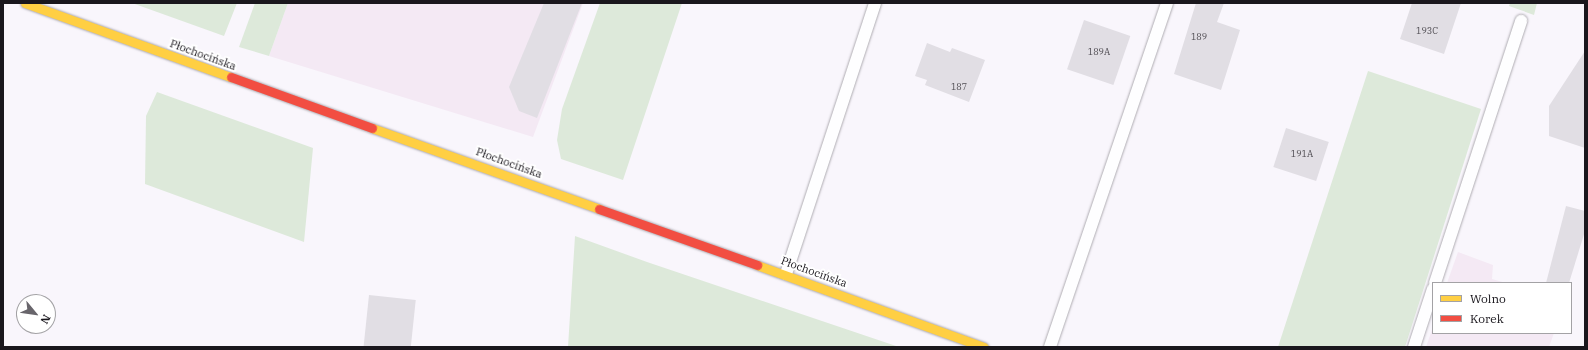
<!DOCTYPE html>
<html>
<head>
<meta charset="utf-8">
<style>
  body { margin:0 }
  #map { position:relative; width:1588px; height:350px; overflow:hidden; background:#f9f6fc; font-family:"IBM Plex Serif",serif }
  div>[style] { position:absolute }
  .commercial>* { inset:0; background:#f4e9f4 }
  .green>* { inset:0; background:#dde9da }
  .building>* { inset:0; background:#e1dee4; transform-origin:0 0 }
  .roads { filter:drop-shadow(0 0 1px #afacb2) drop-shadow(0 0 1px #afacb2) }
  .lane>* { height:12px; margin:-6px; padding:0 6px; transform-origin:6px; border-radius:6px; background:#fefeff }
  .slow>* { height:9px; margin:-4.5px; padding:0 4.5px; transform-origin:4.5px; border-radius:4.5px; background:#ffcf43 }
  .jam>* { height:9px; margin:-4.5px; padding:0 4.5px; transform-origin:4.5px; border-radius:4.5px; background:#f24e42 }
  span { translate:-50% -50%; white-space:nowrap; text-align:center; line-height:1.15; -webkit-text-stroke:4px #fff; paint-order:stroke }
  .number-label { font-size:9px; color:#4e4b51 }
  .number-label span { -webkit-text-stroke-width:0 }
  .street-label { font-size:11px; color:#1a171d }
  .frame { position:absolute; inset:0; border:4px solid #1a171d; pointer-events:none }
  .legend { position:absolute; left:1432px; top:282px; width:140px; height:52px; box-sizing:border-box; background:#fff; border:1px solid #a3a2a5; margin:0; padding:5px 7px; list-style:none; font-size:12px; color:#1a171d }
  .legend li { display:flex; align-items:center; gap:8px; height:20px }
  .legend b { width:20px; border:1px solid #a3a2a5 }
  .north { position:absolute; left:16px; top:294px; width:40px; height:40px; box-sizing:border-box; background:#fff; border:1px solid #a3a2a5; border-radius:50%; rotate:119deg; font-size:11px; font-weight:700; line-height:16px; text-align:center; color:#1a171d }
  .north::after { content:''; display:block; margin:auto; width:14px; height:18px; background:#68656b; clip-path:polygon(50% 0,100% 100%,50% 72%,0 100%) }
</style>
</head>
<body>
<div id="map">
  <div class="commercial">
    <div style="clip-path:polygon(288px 3px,583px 3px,533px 137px,269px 56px)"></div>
    <div style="clip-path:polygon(1458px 252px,1493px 265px,1492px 279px,1506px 283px,1447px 283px)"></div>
    <div style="clip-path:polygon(1433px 327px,1433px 333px,1554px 333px,1549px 347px,1426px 347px)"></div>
  </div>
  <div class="green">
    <div style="clip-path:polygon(132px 3px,237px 3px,224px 36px)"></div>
    <div style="clip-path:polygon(255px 3px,288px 3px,269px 56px,239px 47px)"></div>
    <div style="clip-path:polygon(600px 3px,682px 3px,623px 180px,561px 159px,557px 140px,562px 109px)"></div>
    <div style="clip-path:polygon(1510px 3px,1537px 3px,1534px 15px,1509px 6px)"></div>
    <div style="clip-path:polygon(1368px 71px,1481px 109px,1405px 347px,1278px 347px)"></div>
    <div style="clip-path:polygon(157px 92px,313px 148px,304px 242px,145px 184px,146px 116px)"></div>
    <div style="clip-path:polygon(575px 236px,647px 262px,899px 347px,568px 347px)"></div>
  </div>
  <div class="building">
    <div style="clip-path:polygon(544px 3px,582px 3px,537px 118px,519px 111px,509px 87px)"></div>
    <div style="clip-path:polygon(1196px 3px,1224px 3px,1217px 22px,1240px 30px,1221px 90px,1174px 74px)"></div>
    <div style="clip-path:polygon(1412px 3px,1461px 3px,1444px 54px,1400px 39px)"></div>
    <div style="left:1084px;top:20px;width:49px;height:52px;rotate:19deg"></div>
    <div style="clip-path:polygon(927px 43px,950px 52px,952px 48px,985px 60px,969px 102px,925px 85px,927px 80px,915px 76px)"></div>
    <div style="clip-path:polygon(1585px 51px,1585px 148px,1549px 136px,1549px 106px)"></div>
    <div style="left:1286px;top:128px;width:45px;height:41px;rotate:18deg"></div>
    <div style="clip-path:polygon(1566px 206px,1585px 211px,1585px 231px,1569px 283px,1546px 283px)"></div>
    <div style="left:369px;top:295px;width:47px;height:52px;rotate:6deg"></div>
  </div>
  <div class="roads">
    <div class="lane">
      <div style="left:786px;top:274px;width:285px;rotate:-71.8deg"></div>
      <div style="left:1435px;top:283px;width:276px;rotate:-71.8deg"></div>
      <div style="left:1050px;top:347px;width:363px;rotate:-71.2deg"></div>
      <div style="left:1414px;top:347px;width:61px;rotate:-71.9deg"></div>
    </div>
    <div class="slow">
      <div style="left:25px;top:3px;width:219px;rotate:19.8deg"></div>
      <div style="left:372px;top:128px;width:241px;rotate:19.6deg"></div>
      <div style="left:757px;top:265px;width:241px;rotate:19.9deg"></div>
    </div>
    <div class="jam">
      <div style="left:231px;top:77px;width:150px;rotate:19.9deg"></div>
      <div style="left:599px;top:209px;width:168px;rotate:19.5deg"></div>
    </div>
  </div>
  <div class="number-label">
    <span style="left:1427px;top:31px">193C</span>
    <span style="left:1199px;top:37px">189</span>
    <span style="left:1099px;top:52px">189A</span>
    <span style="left:959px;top:87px">187</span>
    <span style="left:1302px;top:154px">191A</span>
  </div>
  <div class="street-label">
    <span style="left:203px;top:55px;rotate:20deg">Płochocińska</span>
    <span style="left:509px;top:163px;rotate:20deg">Płochocińska</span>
    <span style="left:814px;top:272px;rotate:20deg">Płochocińska</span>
  </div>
  <div class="frame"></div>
  <ul class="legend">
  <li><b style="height:5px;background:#ffcf43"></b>Wolno</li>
  <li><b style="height:5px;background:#f24e42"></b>Korek</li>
  </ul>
  <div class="north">N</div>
</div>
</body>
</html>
